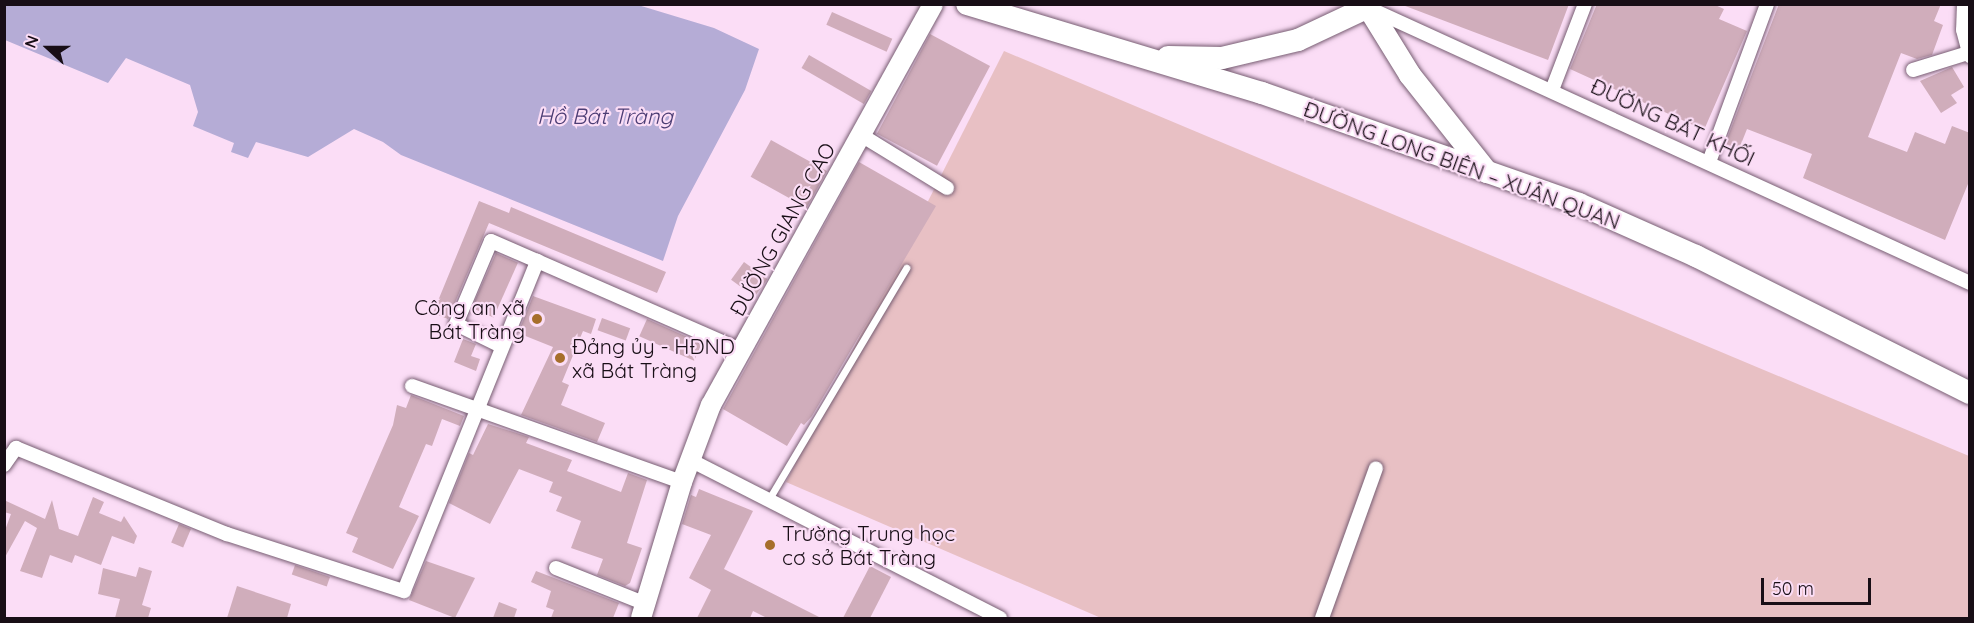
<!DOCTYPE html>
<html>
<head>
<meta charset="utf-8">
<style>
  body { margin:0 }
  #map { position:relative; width:1974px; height:623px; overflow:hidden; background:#fbddf6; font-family:Quicksand,sans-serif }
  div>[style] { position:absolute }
  .green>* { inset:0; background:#e8c0c4 }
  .water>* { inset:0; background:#b5acd6 }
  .building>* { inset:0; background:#d0adbb; transform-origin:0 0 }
  .roads { filter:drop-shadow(0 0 2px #775d72) drop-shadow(0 0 2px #775d72) }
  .lane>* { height:7px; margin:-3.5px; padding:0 3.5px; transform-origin:3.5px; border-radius:3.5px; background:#fff }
  .street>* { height:14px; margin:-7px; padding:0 7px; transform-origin:7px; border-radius:7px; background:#fff }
  .secondary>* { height:20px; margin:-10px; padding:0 10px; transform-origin:10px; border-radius:10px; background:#fff }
  .primary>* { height:22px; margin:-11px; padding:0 11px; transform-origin:11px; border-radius:11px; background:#fff }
  .dots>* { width:16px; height:16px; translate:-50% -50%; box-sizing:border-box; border:3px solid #fbddf6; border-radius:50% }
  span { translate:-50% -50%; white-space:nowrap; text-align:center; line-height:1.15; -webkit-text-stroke:4.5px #fbddf6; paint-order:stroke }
  .street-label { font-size:21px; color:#180e16 }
  .poi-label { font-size:21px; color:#180e16 }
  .right { translate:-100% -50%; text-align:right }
  .left { translate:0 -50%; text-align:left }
  .water-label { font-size:22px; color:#4c3d74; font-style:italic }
  .frame { position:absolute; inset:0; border:6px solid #180e16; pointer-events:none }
  .north { position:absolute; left:18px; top:18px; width:60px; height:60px; -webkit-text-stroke:4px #fbddf6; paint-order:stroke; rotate:291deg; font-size:16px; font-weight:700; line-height:24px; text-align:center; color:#180e16 }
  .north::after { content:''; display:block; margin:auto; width:21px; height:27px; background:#180e16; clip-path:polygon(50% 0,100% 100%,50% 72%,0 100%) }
  .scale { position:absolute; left:1761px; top:578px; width:110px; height:27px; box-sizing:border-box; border:3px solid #180e16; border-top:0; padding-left:8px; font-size:18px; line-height:21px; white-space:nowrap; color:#180e16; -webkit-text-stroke:4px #fbddf6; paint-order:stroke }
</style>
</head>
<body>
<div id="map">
  <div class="green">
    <div style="clip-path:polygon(1004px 51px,1969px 456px,1969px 618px,1101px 618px,786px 482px)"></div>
  </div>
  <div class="water">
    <div style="clip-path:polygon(4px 5px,638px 5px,714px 28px,759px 49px,745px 90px,678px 216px,663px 261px,401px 155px,383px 142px,354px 129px,308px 157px,256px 142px,248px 158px,231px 152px,234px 143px,193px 126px,198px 112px,190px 85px,126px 58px,108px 83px,5px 40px)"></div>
  </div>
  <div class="building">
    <div style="clip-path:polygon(1400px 4px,1569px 4px,1548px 60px)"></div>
    <div style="clip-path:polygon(1597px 4px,1713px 4px,1724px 9px,1719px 19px,1747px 31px,1704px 130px,1570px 69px)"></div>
    <div style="clip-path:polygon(1779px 4px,1941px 4px,1934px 21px,1943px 25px,1932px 55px,1917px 59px,1901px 53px,1868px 137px,1907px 152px,1915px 132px,1945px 144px,1952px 126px,1970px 133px,1970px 179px,1945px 240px,1803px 178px,1812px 154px,1747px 129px,1739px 149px,1725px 144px)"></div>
    <div style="left:832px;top:12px;width:66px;height:14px;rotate:24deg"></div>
    <div style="left:930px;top:34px;width:68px;height:113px;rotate:28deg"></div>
    <div style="left:809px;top:55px;width:72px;height:15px;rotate:30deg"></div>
    <div style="clip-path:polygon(1952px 67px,1964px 87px,1951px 95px,1957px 103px,1941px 113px,1920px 81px)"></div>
    <div style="left:771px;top:140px;width:64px;height:42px;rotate:29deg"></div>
    <div style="clip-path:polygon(859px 162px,936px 206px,812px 416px,804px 425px,801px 423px,787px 446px,723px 409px)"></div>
    <div style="clip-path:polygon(479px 201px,509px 213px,511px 207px,666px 272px,657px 293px,489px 223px,448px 319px,433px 313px)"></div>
    <div style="left:496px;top:253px;width:24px;height:60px;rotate:24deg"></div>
    <div style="left:744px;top:262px;width:29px;height:22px;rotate:36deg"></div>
    <div style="clip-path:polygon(533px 296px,596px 319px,591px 334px,583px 331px,562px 382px,569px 385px,561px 405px,605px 423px,597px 442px,521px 415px,553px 347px,518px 333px)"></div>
    <div style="left:602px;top:318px;width:30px;height:13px;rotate:20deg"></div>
    <div style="left:647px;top:319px;width:60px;height:19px;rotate:24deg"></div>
    <div style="clip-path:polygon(463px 339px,476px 344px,471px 356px,480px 359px,476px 371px,454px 362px)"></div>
    <div style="clip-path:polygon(411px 395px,464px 416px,460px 426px,442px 419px,432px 446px,426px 444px,399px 507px,419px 516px,393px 569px,352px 552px,358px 538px,346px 533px,393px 425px,397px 405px,406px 408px)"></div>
    <div style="clip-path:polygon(488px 424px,529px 437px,526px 443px,572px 460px,567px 471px,621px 492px,628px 473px,647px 480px,627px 543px,642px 548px,630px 583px,625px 586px,597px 575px,603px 559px,571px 548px,581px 521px,556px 511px,562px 497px,549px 492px,553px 482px,519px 469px,490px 524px,449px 503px,469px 453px,473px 455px)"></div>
    <div style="clip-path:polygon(699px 489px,753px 511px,724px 569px,821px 618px,767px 618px,753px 611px,750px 618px,697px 618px,711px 590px,689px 578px,711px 535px,682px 524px,691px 495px,696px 497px)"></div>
    <div style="clip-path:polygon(93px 497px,104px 502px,99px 513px,121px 522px,124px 516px,137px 536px,134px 544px,112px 536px,101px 565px,75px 555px,72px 563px,50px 555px,42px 578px,20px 571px,37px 528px,25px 521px,4px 559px,4px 533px,11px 514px,4px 512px,4px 500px,45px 519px,52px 500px,59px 529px,78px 536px)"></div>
    <div style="left:179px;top:524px;width:13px;height:20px;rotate:23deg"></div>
    <div style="clip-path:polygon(426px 561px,475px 578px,455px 618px,409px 600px)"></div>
    <div style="left:295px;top:565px;width:37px;height:10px;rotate:19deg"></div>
    <div style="clip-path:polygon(870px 566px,891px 577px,870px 618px,843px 618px)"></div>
    <div style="clip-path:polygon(139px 567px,152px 571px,142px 605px,151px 608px,148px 618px,115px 618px,120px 599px,98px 594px,103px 568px,136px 577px)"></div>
    <div style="clip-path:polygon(536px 571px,619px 603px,613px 618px,551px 618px,554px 610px,546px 607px,551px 591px,531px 582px)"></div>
    <div style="clip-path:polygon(237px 586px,291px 604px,287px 618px,227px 618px)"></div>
    <div style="clip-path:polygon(499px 602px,517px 609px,514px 618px,493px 618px)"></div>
  </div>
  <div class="roads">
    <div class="lane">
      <div style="left:769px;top:499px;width:269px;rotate:-59.3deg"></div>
    </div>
    <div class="street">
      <div style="left:1964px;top:4px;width:26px;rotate:92deg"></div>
      <div style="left:1963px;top:30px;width:27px;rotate:75deg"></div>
      <div style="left:1371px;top:9px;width:659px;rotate:24.58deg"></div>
      <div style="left:1913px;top:70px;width:58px;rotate:-17.2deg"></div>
      <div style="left:1552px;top:90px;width:92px;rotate:-69deg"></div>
      <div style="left:861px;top:135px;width:101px;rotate:31.6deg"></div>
      <div style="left:1709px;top:162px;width:168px;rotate:-69.8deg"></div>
      <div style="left:501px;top:346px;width:50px;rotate:-153.9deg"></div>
      <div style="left:456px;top:324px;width:90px;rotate:-67.1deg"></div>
      <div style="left:491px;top:241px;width:50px;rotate:23.5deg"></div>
      <div style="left:412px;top:386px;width:287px;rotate:19.6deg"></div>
      <div style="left:690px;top:460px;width:348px;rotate:27deg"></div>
      <div style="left:4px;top:465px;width:21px;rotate:-55deg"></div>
      <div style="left:16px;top:448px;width:228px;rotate:22.2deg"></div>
      <div style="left:227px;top:534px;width:186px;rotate:17.9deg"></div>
      <div style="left:404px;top:591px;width:356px;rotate:-68deg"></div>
      <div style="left:537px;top:261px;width:223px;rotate:23.6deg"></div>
      <div style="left:556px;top:568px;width:97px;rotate:21.8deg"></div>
      <div style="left:1322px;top:618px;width:159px;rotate:-70.2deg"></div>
    </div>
    <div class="secondary">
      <div style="left:641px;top:618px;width:142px;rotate:-73.2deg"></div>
      <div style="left:682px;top:482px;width:82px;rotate:-69.4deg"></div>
      <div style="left:711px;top:405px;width:458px;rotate:-61deg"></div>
    </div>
    <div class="primary">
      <div style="left:967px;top:4px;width:308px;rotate:16.8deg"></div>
      <div style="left:1262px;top:93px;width:336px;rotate:19.3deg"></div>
      <div style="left:1579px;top:204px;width:128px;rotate:24deg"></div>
      <div style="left:1696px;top:256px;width:306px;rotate:26.6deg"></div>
      <div style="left:1168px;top:57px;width:54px;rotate:1.1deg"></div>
      <div style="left:1222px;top:58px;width:78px;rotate:-13.3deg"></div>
      <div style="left:1298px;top:40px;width:77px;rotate:-25.2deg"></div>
      <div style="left:1368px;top:7px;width:80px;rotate:58.3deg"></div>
      <div style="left:1410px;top:75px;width:124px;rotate:51.6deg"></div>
    </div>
  </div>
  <div class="dots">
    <div style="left:537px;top:319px;background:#a66e2b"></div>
    <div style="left:560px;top:358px;background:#a66e2b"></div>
    <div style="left:770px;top:545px;background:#a66e2b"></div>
  </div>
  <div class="street-label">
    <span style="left:1673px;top:122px;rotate:25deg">ĐƯỜNG BÁT KHỐI</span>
    <span style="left:1462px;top:165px;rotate:20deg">ĐƯỜNG LONG BIÊN – XUÂN QUAN</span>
    <span style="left:782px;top:229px;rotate:-61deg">ĐƯỜNG GIANG CAO</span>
  </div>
  <div class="poi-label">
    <span class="right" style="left:525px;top:319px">Công an xã<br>Bát Tràng</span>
    <span class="left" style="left:572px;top:358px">Đảng ủy - HĐND<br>xã Bát Tràng</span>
    <span class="left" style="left:782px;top:545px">Trường Trung học<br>cơ sở Bát Tràng</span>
  </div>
  <div class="water-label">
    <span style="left:605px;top:117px">Hồ Bát Tràng</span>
  </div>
  <div class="frame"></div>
  <div class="north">N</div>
  <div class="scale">50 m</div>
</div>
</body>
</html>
